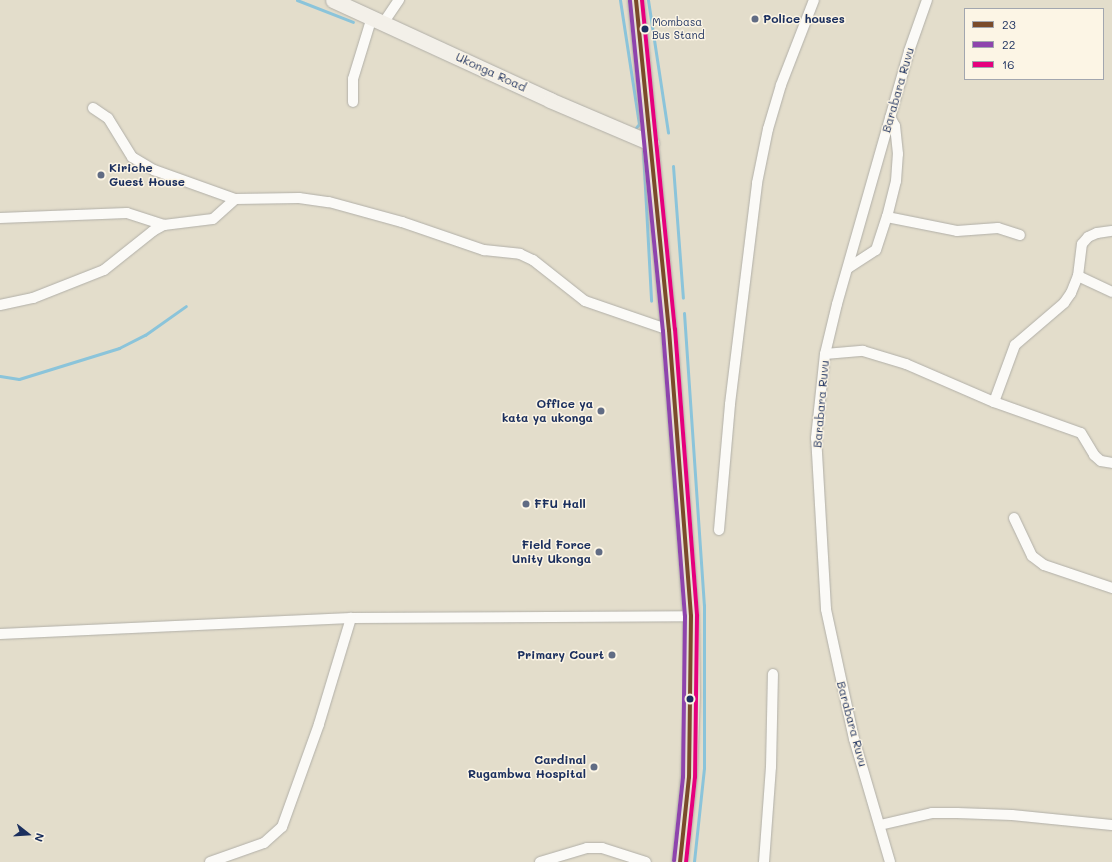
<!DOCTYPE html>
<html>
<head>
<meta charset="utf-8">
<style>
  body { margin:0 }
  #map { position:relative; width:1112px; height:862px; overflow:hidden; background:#e3ddcb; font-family:Mali,sans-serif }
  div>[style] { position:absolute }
  .stream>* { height:3px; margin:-1.5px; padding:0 1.5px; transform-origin:1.5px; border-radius:1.5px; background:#8bc4da }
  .roads { filter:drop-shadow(0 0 1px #b1afa8) drop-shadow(0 0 1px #b1afa8) }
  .street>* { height:10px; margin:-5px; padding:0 5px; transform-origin:5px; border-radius:5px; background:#fbfaf7 }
  .secondary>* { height:15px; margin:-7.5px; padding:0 7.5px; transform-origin:7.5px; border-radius:7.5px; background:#f3f0e9 }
  .primary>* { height:16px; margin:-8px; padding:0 8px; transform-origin:8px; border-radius:8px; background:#e7e0d4 }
  .bus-1>* { height:4px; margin:-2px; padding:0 2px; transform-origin:2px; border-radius:2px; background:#7a4b2a }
  .bus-2>* { height:4px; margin:-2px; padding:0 2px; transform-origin:2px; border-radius:2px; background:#8e44ad }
  .bus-3>* { height:4px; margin:-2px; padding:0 2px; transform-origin:2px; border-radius:2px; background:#e5007d }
  .dots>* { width:11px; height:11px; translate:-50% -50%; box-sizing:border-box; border:2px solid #fcf5e5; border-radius:50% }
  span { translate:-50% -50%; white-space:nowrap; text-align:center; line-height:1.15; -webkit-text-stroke:3px #fcf5e5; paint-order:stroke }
  .bus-label { font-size:11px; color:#1b2f5e }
  .left { translate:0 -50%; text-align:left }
  .poi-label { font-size:12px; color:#1b2f5e; font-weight:700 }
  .right { translate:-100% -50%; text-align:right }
  .street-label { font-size:12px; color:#1b2f5e }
  .legend { position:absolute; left:964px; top:8px; width:140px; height:72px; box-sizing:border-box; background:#fcf5e5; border:1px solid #a2a6af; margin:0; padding:5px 7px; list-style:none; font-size:12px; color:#1b2f5e }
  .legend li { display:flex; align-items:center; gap:8px; height:20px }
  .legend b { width:20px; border:1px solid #a2a6af }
  .north { position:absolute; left:8px; top:814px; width:40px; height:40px; -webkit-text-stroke:3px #fcf5e5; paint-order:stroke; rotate:107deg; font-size:11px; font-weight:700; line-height:16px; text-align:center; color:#1b2f5e }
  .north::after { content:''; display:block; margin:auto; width:14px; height:18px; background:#1b2f5e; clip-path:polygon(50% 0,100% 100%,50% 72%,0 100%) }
</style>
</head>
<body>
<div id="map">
  <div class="stream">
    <div style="left:297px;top:0;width:60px;rotate:21.4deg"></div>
    <div style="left:620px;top:0;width:125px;rotate:81.3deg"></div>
    <div style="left:639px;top:124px;width:8px;rotate:130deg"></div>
    <div style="left:648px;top:0;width:134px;rotate:81.4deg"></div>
    <div style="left:643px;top:151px;width:150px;rotate:86.9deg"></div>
    <div style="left:673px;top:166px;width:132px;rotate:85.7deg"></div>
    <div style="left:684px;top:313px;width:293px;rotate:86.1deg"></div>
    <div style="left:704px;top:605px;width:163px;rotate:90deg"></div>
    <div style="left:704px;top:768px;width:95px;rotate:96.1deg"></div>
    <div style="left:0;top:376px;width:19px;rotate:9deg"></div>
    <div style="left:19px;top:379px;width:105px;rotate:-17.2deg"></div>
    <div style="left:119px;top:348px;width:29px;rotate:-27deg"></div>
    <div style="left:145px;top:335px;width:50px;rotate:-35.3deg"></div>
  </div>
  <div class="roads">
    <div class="street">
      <div style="left:384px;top:22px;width:27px;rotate:-56deg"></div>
      <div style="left:353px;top:102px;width:23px;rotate:-90deg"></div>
      <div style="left:353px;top:79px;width:65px;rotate:-73deg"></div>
      <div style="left:93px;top:108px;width:18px;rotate:34deg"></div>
      <div style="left:108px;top:118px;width:46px;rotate:58.4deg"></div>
      <div style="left:132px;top:157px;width:26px;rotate:31deg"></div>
      <div style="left:154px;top:170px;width:86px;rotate:19.7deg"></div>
      <div style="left:235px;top:199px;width:64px;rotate:-0.9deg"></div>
      <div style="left:299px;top:198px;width:30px;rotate:8deg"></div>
      <div style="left:329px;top:202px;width:76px;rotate:15.3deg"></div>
      <div style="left:402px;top:222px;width:87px;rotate:18.9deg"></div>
      <div style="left:484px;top:250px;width:36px;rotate:6deg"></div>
      <div style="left:520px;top:254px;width:14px;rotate:25deg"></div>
      <div style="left:533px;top:260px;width:66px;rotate:38.3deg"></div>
      <div style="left:585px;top:301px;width:89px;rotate:19deg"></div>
      <div style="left:887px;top:217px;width:37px;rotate:-76deg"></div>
      <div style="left:896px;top:181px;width:27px;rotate:-86deg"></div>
      <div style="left:898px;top:154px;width:28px;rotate:-96deg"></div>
      <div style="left:895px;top:126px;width:10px;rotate:-119deg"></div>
      <div style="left:0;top:218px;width:127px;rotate:-2.3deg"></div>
      <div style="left:127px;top:213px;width:39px;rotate:18deg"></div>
      <div style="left:848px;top:268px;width:33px;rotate:-33deg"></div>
      <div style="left:876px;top:250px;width:35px;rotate:-72deg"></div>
      <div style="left:887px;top:217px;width:71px;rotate:11.3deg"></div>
      <div style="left:957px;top:231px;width:41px;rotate:-4.2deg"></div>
      <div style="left:998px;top:228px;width:23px;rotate:18deg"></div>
      <div style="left:1078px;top:276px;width:38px;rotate:25deg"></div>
      <div style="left:0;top:305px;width:34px;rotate:-12deg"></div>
      <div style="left:33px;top:298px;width:76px;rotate:-21.5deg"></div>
      <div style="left:104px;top:270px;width:63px;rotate:-38.5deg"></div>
      <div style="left:153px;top:231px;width:13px;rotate:-29deg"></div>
      <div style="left:164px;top:225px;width:49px;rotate:-7deg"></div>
      <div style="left:213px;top:219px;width:30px;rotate:-42deg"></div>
      <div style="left:825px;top:354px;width:38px;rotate:-5deg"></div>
      <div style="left:863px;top:351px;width:45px;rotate:16.8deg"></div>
      <div style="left:906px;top:364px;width:96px;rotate:23.4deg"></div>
      <div style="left:994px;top:402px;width:92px;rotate:19.6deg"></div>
      <div style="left:1081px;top:433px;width:26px;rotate:59deg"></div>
      <div style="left:1094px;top:455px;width:9px;rotate:41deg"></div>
      <div style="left:1101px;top:461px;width:11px;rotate:10deg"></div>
      <div style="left:994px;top:402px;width:61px;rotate:-69.8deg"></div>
      <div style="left:1015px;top:345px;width:65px;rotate:-40.6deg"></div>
      <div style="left:1064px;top:303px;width:12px;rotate:-55deg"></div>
      <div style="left:1071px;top:293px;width:18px;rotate:-68deg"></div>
      <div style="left:1078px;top:276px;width:32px;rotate:-83deg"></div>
      <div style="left:1082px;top:244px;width:9px;rotate:-49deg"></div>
      <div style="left:1088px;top:237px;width:10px;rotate:-24deg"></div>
      <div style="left:1097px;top:233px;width:15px;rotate:-8deg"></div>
      <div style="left:1014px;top:518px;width:42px;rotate:64.7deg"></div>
      <div style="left:1032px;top:556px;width:15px;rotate:37deg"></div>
      <div style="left:1044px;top:565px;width:72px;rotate:18.7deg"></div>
      <div style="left:719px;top:530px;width:126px;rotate:-85deg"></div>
      <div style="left:730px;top:404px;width:223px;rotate:-83deg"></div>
      <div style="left:757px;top:183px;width:55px;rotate:-78.5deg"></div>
      <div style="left:768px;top:129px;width:46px;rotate:-73.5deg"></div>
      <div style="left:781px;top:85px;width:91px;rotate:-68.8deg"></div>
      <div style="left:0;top:634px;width:351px;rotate:-2.6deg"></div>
      <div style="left:351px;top:618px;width:340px;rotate:-0.3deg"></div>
      <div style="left:880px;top:825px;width:53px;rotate:-13deg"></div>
      <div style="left:932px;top:813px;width:25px"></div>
      <div style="left:957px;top:813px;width:55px;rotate:2.1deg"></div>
      <div style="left:1012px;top:815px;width:100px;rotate:5.7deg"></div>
      <div style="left:210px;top:862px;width:57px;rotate:-19.4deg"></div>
      <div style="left:264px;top:843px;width:24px;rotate:-42deg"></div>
      <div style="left:282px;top:827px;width:109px;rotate:-70.2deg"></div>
      <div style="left:319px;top:724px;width:111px;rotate:-73.2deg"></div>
      <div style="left:540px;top:862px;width:49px;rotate:-16.6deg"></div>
      <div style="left:587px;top:848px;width:15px"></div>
      <div style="left:602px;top:848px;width:46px;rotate:17.7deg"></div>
      <div style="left:764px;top:862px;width:95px;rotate:-85.8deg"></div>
      <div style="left:771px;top:767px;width:93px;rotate:-88.8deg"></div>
      <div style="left:890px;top:862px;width:128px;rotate:-106.3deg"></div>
      <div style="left:854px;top:739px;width:133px;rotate:-102.2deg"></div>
      <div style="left:826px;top:609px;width:171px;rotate:-93.3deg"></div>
      <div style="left:816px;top:438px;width:84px;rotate:-83.9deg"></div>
      <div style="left:825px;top:354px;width:51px;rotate:-76.5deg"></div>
      <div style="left:837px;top:304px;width:263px;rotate:-74.1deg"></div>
      <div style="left:909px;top:51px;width:54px;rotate:-70.6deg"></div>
    </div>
    <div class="secondary">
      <div style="left:333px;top:0;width:239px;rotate:24.7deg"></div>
      <div style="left:550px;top:100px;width:110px;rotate:23.1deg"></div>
    </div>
    <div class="primary">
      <div style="left:636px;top:0;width:332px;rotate:84.3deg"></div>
      <div style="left:669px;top:330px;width:287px;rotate:85.6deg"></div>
      <div style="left:691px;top:616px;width:79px;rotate:89.3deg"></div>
      <div style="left:692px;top:695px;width:82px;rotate:92.1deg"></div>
      <div style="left:689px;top:777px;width:85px;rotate:96deg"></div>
    </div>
  </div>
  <div class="bus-1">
    <div style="left:636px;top:0;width:332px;rotate:84.3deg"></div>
    <div style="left:669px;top:330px;width:287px;rotate:85.6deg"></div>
    <div style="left:691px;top:616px;width:161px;rotate:90.7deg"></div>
    <div style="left:689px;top:777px;width:85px;rotate:96deg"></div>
  </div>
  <div class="bus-2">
    <div style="left:630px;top:1px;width:332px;rotate:84.3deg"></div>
    <div style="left:663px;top:331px;width:286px;rotate:85.6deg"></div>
    <div style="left:685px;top:616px;width:161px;rotate:90.7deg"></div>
    <div style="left:683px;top:777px;width:84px;rotate:96.1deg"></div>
  </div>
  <div class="bus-3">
    <div style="left:642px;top:0;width:331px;rotate:84.3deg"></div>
    <div style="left:675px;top:329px;width:288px;rotate:85.6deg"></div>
    <div style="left:697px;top:616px;width:161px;rotate:90.7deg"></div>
    <div style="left:695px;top:777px;width:85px;rotate:96deg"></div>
  </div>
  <div class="dots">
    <div style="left:755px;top:19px;background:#616c84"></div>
    <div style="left:645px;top:29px;background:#1b2f5e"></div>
    <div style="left:101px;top:175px;background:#616c84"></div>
    <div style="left:601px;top:411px;background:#616c84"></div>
    <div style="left:526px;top:504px;background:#616c84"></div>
    <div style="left:599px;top:552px;background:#616c84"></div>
    <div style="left:612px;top:655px;background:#616c84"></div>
    <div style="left:690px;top:699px;background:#1b2f5e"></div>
    <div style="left:594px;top:767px;background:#616c84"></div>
  </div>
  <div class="bus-label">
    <span class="left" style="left:652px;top:29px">Mombasa<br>Bus Stand</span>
  </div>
  <div class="poi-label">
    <span class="left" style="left:763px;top:19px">Police houses</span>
    <span class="left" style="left:109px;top:175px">Kiriche<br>Guest House</span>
    <span class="right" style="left:593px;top:411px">Office ya<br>kata ya ukonga</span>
    <span class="left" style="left:534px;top:504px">FFU Hall</span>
    <span class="right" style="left:591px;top:552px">Field Force<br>Unity Ukonga</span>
    <span class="right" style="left:604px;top:655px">Primary Court</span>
    <span class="right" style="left:586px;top:767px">Cardinal<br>Rugambwa Hospital</span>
  </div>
  <div class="street-label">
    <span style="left:491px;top:72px;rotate:25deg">Ukonga Road</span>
    <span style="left:898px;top:90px;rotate:-74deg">Barabara Ruvu</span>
    <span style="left:821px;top:404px;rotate:-85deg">Barabara Ruvu</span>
    <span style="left:852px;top:724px;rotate:75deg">Barabara Ruvu</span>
  </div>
  <ul class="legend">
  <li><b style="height:5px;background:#7a4b2a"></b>23</li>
  <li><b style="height:5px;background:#8e44ad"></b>22</li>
  <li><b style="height:5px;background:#e5007d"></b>16</li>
  </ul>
  <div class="north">N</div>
</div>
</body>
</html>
